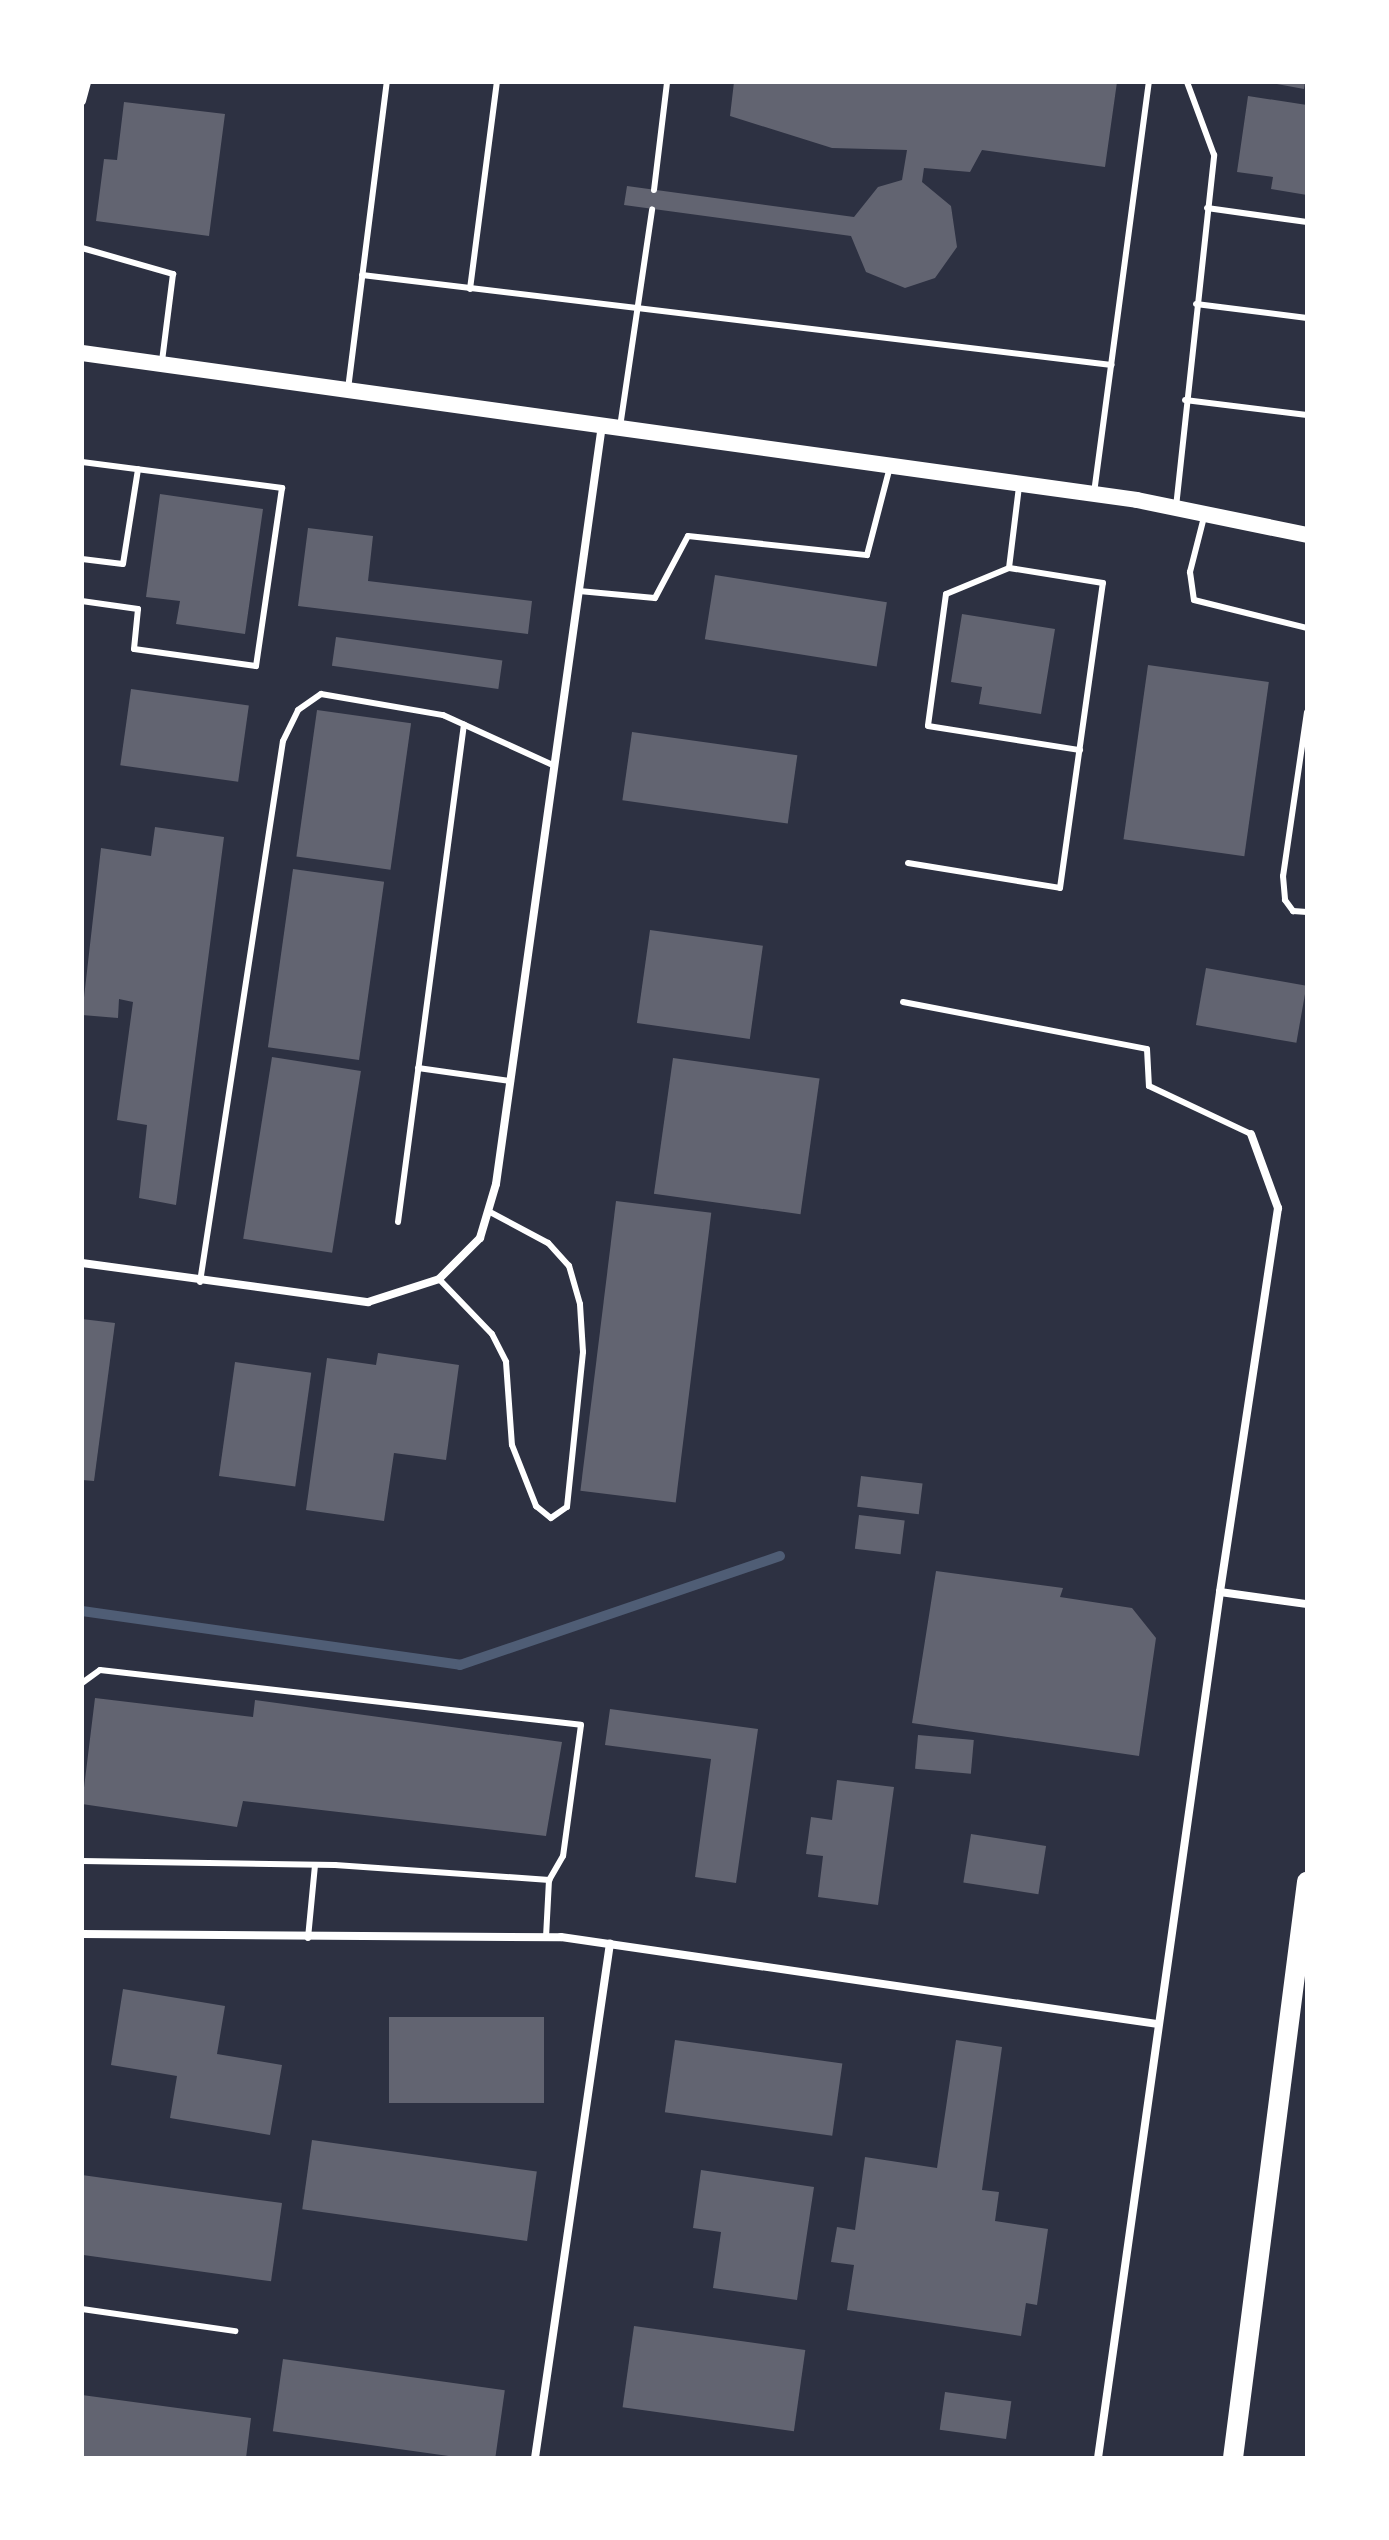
<!DOCTYPE html>
<html>
<head>
<meta charset="utf-8">
<style>
  body { margin:0 }
  #map { position:relative; width:1389px; height:2540px; overflow:hidden; background:#2d3142; font-family:Ubuntu,sans-serif }
  div>[style] { position:absolute }
  .stream>* { height:10px; margin:-5px; padding:0 5px; transform-origin:5px; border-radius:5px; background:#4f5d75 }
  .building>* { inset:0; background:#626471; transform-origin:0 0 }
  .service>* { height:6px; margin:-3px; padding:0 3px; transform-origin:3px; border-radius:3px; background:#fff }
  .minor>* { height:8px; margin:-4px; padding:0 4px; transform-origin:4px; border-radius:4px; background:#fff }
  .secondary>* { height:16px; margin:-8px; padding:0 8px; transform-origin:8px; border-radius:8px; background:#fff }
  .primary>* { height:20px; margin:-10px; padding:0 10px; transform-origin:10px; border-radius:10px; background:#fff }
  span { translate:-50% -50%; white-space:nowrap; text-align:center; line-height:1.15; -webkit-text-stroke:6px #fff; paint-order:stroke }
  .frame { position:absolute; inset:0; border:84px solid #fff; pointer-events:none }
</style>
</head>
<body>
<div id="map">
  <div class="stream">
    <div style="left:82px;top:1611px;width:382px;rotate:8.1deg"></div>
    <div style="left:460px;top:1665px;width:338px;rotate:-18.8deg"></div>
  </div>
  <div class="building">
    <div style="clip-path:polygon(734px 82px,1117px 82px,1105px 167px,982px 150px,970px 172px,924px 168px,922px 182px,951px 206px,957px 247px,935px 278px,905px 288px,866px 272px,851px 236px,624px 205px,627px 186px,854px 217px,878px 187px,902px 180px,907px 150px,832px 148px,730px 116px)"></div>
    <div style="clip-path:polygon(1266px 82px,1305px 82px,1304px 89px)"></div>
    <div style="clip-path:polygon(1248px 96px,1307px 105px,1307px 195px,1271px 189px,1273px 177px,1237px 172px)"></div>
    <div style="clip-path:polygon(124px 102px,225px 114px,209px 236px,96px 221px,104px 159px,117px 160px)"></div>
    <div style="clip-path:polygon(160px 494px,263px 509px,245px 634px,176px 624px,180px 601px,146px 597px)"></div>
    <div style="clip-path:polygon(308px 528px,373px 536px,368px 581px,532px 601px,528px 634px,298px 606px)"></div>
    <div style="left:715px;top:575px;width:174px;height:65px;rotate:9deg"></div>
    <div style="clip-path:polygon(962px 614px,1055px 629px,1041px 714px,979px 704px,982px 687px,951px 682px)"></div>
    <div style="left:336px;top:637px;width:168px;height:29px;rotate:8deg"></div>
    <div style="left:1148px;top:665px;width:122px;height:176px;rotate:8deg"></div>
    <div style="left:131px;top:689px;width:119px;height:77px;rotate:8deg"></div>
    <div style="left:317px;top:710px;width:95px;height:148px;rotate:8deg"></div>
    <div style="left:632px;top:732px;width:167px;height:69px;rotate:8deg"></div>
    <div style="clip-path:polygon(155px 827px,224px 837px,176px 1205px,139px 1198px,147px 1125px,117px 1120px,133px 1002px,119px 999px,118px 1018px,82px 1015px,101px 848px,151px 856px)"></div>
    <div style="left:293px;top:869px;width:92px;height:180px;rotate:8deg"></div>
    <div style="left:650px;top:930px;width:114px;height:94px;rotate:8deg"></div>
    <div style="left:1206px;top:968px;width:102px;height:58px;rotate:10deg"></div>
    <div style="left:272px;top:1057px;width:90px;height:184px;rotate:9deg"></div>
    <div style="left:673px;top:1058px;width:148px;height:137px;rotate:8deg"></div>
    <div style="left:616px;top:1201px;width:96px;height:292px;rotate:7deg"></div>
    <div style="clip-path:polygon(82px 1319px,115px 1323px,94px 1481px,82px 1480px)"></div>
    <div style="clip-path:polygon(378px 1353px,459px 1365px,446px 1460px,394px 1453px,384px 1521px,306px 1510px,327px 1358px,376px 1365px)"></div>
    <div style="left:235px;top:1362px;width:77px;height:115px;rotate:8deg"></div>
    <div style="left:861px;top:1476px;width:62px;height:31px;rotate:7deg"></div>
    <div style="left:859px;top:1515px;width:46px;height:34px;rotate:7deg"></div>
    <div style="clip-path:polygon(936px 1571px,1063px 1588px,1060px 1597px,1132px 1608px,1156px 1638px,1139px 1756px,912px 1723px)"></div>
    <div style="clip-path:polygon(95px 1698px,253px 1717px,255px 1700px,562px 1742px,546px 1836px,243px 1801px,237px 1827px,82px 1804px)"></div>
    <div style="clip-path:polygon(610px 1709px,758px 1729px,736px 1883px,695px 1877px,711px 1759px,605px 1745px)"></div>
    <div style="left:918px;top:1735px;width:56px;height:34px;rotate:5deg"></div>
    <div style="clip-path:polygon(837px 1780px,894px 1787px,878px 1905px,818px 1897px,823px 1856px,806px 1854px,811px 1817px,832px 1820px)"></div>
    <div style="left:971px;top:1834px;width:76px;height:49px;rotate:9deg"></div>
    <div style="clip-path:polygon(123px 1989px,225px 2006px,217px 2054px,282px 2065px,270px 2135px,170px 2118px,177px 2076px,111px 2065px)"></div>
    <div style="left:389px;top:2017px;width:155px;height:86px"></div>
    <div style="left:675px;top:2040px;width:169px;height:73px;rotate:8deg"></div>
    <div style="clip-path:polygon(956px 2040px,1002px 2047px,982px 2190px,999px 2192px,995px 2221px,1048px 2229px,1037px 2305px,1026px 2303px,1021px 2336px,847px 2310px,854px 2265px,831px 2262px,837px 2227px,855px 2230px,865px 2157px,937px 2168px)"></div>
    <div style="left:312px;top:2140px;width:227px;height:70px;rotate:8deg"></div>
    <div style="clip-path:polygon(701px 2170px,814px 2187px,797px 2300px,713px 2288px,721px 2232px,693px 2228px)"></div>
    <div style="left:82px;top:2175px;width:202px;height:79px;rotate:8deg"></div>
    <div style="left:634px;top:2326px;width:173px;height:82px;rotate:8deg"></div>
    <div style="left:283px;top:2359px;width:224px;height:73px;rotate:8deg"></div>
    <div style="left:945px;top:2392px;width:67px;height:38px;rotate:8deg"></div>
    <div style="clip-path:polygon(82px 2395px,251px 2418px,246px 2458px,82px 2458px)"></div>
  </div>
  <div class="service">
    <div style="left:654px;top:190px;width:109px;rotate:-83.1deg"></div>
    <div style="left:1207px;top:208px;width:101px;rotate:8deg"></div>
    <div style="left:82px;top:248px;width:95px;rotate:15.9deg"></div>
    <div style="left:173px;top:274px;width:88px;rotate:97.2deg"></div>
    <div style="left:362px;top:275px;width:755px;rotate:6.84deg"></div>
    <div style="left:470px;top:289px;width:209px;rotate:-82.6deg"></div>
    <div style="left:1196px;top:304px;width:112px;rotate:7.2deg"></div>
    <div style="left:348px;top:389px;width:309px;rotate:-82.8deg"></div>
    <div style="left:1185px;top:400px;width:123px;rotate:7deg"></div>
    <div style="left:620px;top:427px;width:220px;rotate:-81.6deg"></div>
    <div style="left:82px;top:462px;width:202px;rotate:7.4deg"></div>
    <div style="left:282px;top:488px;width:180px;rotate:98.3deg"></div>
    <div style="left:256px;top:666px;width:123px;rotate:-172.1deg"></div>
    <div style="left:134px;top:649px;width:40px;rotate:-84.3deg"></div>
    <div style="left:138px;top:609px;width:57px;rotate:-171.9deg"></div>
    <div style="left:1094px;top:493px;width:415px;rotate:-82.4deg"></div>
    <div style="left:1176px;top:507px;width:354px;rotate:-83.8deg"></div>
    <div style="left:1214px;top:155px;width:78px;rotate:-110.3deg"></div>
    <div style="left:1204px;top:517px;width:57px;rotate:104.3deg"></div>
    <div style="left:1190px;top:572px;width:28px;rotate:82deg"></div>
    <div style="left:1194px;top:600px;width:116px;rotate:13.9deg"></div>
    <div style="left:82px;top:559px;width:41px;rotate:7deg"></div>
    <div style="left:123px;top:564px;width:96px;rotate:-81deg"></div>
    <div style="left:1009px;top:568px;width:68px;rotate:157.6deg"></div>
    <div style="left:946px;top:594px;width:133px;rotate:97.8deg"></div>
    <div style="left:928px;top:726px;width:154px;rotate:9deg"></div>
    <div style="left:579px;top:591px;width:76px;rotate:5.3deg"></div>
    <div style="left:655px;top:598px;width:70px;rotate:-62deg"></div>
    <div style="left:688px;top:536px;width:180px;rotate:6.1deg"></div>
    <div style="left:867px;top:555px;width:91px;rotate:-75.4deg"></div>
    <div style="left:1307px;top:712px;width:166px;rotate:98.3deg"></div>
    <div style="left:1283px;top:876px;width:24px;rotate:85deg"></div>
    <div style="left:1285px;top:900px;width:14px;rotate:54deg"></div>
    <div style="left:1293px;top:911px;width:14px;rotate:4deg"></div>
    <div style="left:908px;top:863px;width:154px;rotate:9.3deg"></div>
    <div style="left:1060px;top:888px;width:308px;rotate:-82deg"></div>
    <div style="left:1103px;top:583px;width:95px;rotate:-170.9deg"></div>
    <div style="left:1009px;top:568px;width:82px;rotate:-83deg"></div>
    <div style="left:903px;top:1002px;width:248px;rotate:10.9deg"></div>
    <div style="left:1147px;top:1049px;width:37px;rotate:87deg"></div>
    <div style="left:1149px;top:1086px;width:113px;rotate:25.2deg"></div>
    <div style="left:418px;top:1068px;width:94px;rotate:8deg"></div>
    <div style="left:398px;top:1222px;width:502px;rotate:-82.45deg"></div>
    <div style="left:439px;top:1279px;width:76px;rotate:46.1deg"></div>
    <div style="left:492px;top:1334px;width:31px;rotate:63deg"></div>
    <div style="left:506px;top:1362px;width:83px;rotate:85.9deg"></div>
    <div style="left:512px;top:1445px;width:66px;rotate:68.5deg"></div>
    <div style="left:536px;top:1506px;width:19px;rotate:39deg"></div>
    <div style="left:551px;top:1518px;width:19px;rotate:-35deg"></div>
    <div style="left:567px;top:1507px;width:156px;rotate:-84.1deg"></div>
    <div style="left:583px;top:1352px;width:48px;rotate:-93.6deg"></div>
    <div style="left:580px;top:1304px;width:40px;rotate:-106deg"></div>
    <div style="left:569px;top:1266px;width:31px;rotate:-132deg"></div>
    <div style="left:548px;top:1243px;width:66px;rotate:-151.9deg"></div>
    <div style="left:200px;top:1282px;width:547px;rotate:-81.28deg"></div>
    <div style="left:283px;top:741px;width:34px;rotate:-64deg"></div>
    <div style="left:298px;top:710px;width:28px;rotate:-35deg"></div>
    <div style="left:321px;top:694px;width:124px;rotate:9.8deg"></div>
    <div style="left:443px;top:715px;width:123px;rotate:24.5deg"></div>
    <div style="left:82px;top:1683px;width:22px;rotate:-36deg"></div>
    <div style="left:100px;top:1670px;width:484px;rotate:6.5deg"></div>
    <div style="left:581px;top:1725px;width:132px;rotate:97.8deg"></div>
    <div style="left:563px;top:1856px;width:28px;rotate:120deg"></div>
    <div style="left:82px;top:1861px;width:253px;rotate:0.9deg"></div>
    <div style="left:335px;top:1865px;width:215px;rotate:4deg"></div>
    <div style="left:549px;top:1880px;width:57px;rotate:93deg"></div>
    <div style="left:308px;top:1938px;width:73px;rotate:-84.5deg"></div>
    <div style="left:82px;top:2309px;width:155px;rotate:8.2deg"></div>
  </div>
  <div class="minor">
    <div style="left:82px;top:101px;width:20px;rotate:-75deg"></div>
    <div style="left:1251px;top:1134px;width:79px;rotate:70deg"></div>
    <div style="left:1278px;top:1208px;width:388px;rotate:98.6deg"></div>
    <div style="left:1220px;top:1592px;width:88px;rotate:7.9deg"></div>
    <div style="left:82px;top:1263px;width:289px;rotate:7.8deg"></div>
    <div style="left:368px;top:1302px;width:75px;rotate:-17.9deg"></div>
    <div style="left:439px;top:1279px;width:58px;rotate:-45deg"></div>
    <div style="left:480px;top:1238px;width:56px;rotate:-73.5deg"></div>
    <div style="left:496px;top:1184px;width:766px;rotate:-82.05deg"></div>
    <div style="left:82px;top:1934px;width:479px;rotate:0.4deg"></div>
    <div style="left:561px;top:1937px;width:602px;rotate:8.3deg"></div>
    <div style="left:535px;top:2458px;width:520px;rotate:-81.71deg"></div>
    <div style="left:1098px;top:2458px;width:875px;rotate:-81.98deg"></div>
  </div>
  <div class="secondary">
    <div style="left:82px;top:353px;width:1065px;rotate:7.93deg"></div>
    <div style="left:1137px;top:500px;width:174px;rotate:11.6deg"></div>
  </div>
  <div class="primary">
    <div style="left:1233px;top:2458px;width:581px;rotate:-82.68deg"></div>
  </div>
  <div class="frame"></div>
</div>
</body>
</html>
